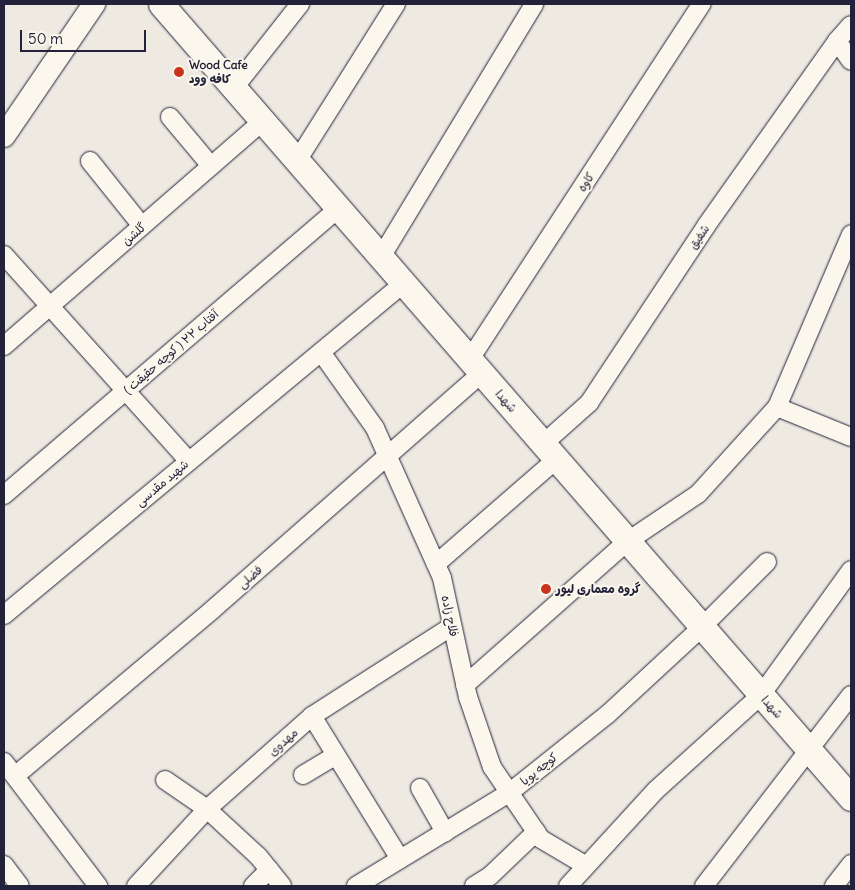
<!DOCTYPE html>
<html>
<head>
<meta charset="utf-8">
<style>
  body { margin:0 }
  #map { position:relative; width:855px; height:890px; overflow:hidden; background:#eeeae2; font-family:Delius,"Playpen Sans Arabic",sans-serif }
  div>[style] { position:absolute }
  .roads { filter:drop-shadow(0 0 1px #22223b) drop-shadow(0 0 1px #22223b) }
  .minor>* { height:18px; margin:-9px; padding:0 9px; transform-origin:9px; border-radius:9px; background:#fbf7ec }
  .tertiary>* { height:22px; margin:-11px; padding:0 11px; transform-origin:11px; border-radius:11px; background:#fbf7ec }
  .secondary>* { height:25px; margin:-12.5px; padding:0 12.5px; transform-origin:12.5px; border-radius:12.5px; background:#fbf7ec }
  .dots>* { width:14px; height:14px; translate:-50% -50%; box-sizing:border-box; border:2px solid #fbf7ec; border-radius:50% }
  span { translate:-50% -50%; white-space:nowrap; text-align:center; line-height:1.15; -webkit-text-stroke:4px #fbf7ec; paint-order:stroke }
  .poi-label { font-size:12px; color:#22223b; font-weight:700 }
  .left { translate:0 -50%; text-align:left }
  .street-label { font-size:12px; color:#22223b }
  .frame { position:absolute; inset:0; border:5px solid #22223b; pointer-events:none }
  .scale { position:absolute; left:20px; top:30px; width:126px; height:22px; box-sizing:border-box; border:2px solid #22223b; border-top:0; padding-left:6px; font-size:15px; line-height:18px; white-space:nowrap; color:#22223b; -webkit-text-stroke:4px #fbf7ec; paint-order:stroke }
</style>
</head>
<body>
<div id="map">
  <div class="roads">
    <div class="minor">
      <div style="left:837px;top:41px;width:24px;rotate:55deg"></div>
      <div style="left:234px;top:88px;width:107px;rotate:-51.8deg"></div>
      <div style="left:170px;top:117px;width:64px;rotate:50.1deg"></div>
      <div style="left:90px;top:161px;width:83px;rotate:51.3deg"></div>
      <div style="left:297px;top:161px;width:186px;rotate:-57.8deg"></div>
      <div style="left:4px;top:255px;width:277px;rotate:48.1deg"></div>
      <div style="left:381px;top:257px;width:296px;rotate:-58.8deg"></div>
      <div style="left:4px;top:346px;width:343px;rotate:-41deg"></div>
      <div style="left:321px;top:352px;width:93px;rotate:54.6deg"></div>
      <div style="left:375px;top:428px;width:164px;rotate:65.9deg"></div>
      <div style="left:442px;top:578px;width:122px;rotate:77.7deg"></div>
      <div style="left:468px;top:697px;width:74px;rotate:71.1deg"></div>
      <div style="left:492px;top:767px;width:87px;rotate:55.8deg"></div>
      <div style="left:541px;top:839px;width:51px;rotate:30.6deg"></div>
      <div style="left:470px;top:359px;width:424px;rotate:-56.9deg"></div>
      <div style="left:777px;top:407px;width:80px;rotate:22.1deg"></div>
      <div style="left:543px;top:444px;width:62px;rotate:-41.7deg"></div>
      <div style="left:589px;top:403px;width:212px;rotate:-56.5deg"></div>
      <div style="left:706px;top:226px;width:227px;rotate:-54.7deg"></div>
      <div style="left:837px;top:41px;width:21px;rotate:-49deg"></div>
      <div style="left:4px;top:495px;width:441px;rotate:-40.6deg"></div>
      <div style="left:436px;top:564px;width:160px;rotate:-41deg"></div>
      <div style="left:4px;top:615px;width:520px;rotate:-39.69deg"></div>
      <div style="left:465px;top:685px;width:217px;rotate:-41.5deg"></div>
      <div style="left:628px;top:541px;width:84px;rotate:-33.9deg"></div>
      <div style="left:698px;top:494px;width:118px;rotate:-47.8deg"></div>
      <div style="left:777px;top:407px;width:188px;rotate:-66.8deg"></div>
      <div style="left:312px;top:716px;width:168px;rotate:58.4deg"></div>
      <div style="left:4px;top:762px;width:156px;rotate:52.8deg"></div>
      <div style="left:303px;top:775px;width:37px;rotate:-31deg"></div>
      <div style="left:15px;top:776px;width:258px;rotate:-40.1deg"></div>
      <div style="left:212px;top:610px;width:359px;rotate:-41.3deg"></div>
      <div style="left:165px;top:780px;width:51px;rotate:34.6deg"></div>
      <div style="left:207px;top:809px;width:69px;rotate:42.7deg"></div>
      <div style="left:258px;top:856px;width:38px;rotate:51deg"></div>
      <div style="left:420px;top:788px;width:51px;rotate:60.4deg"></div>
      <div style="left:4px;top:865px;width:26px;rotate:53deg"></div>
      <div style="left:136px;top:886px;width:105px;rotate:-47.3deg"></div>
      <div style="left:207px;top:809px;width:140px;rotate:-41.5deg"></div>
      <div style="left:312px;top:716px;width:166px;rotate:-32.7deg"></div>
      <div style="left:253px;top:886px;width:23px;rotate:-45deg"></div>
      <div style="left:356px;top:886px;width:179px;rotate:-31.3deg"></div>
      <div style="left:509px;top:793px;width:127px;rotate:-38.6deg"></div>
      <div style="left:608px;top:714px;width:128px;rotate:-42.8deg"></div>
      <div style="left:702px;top:627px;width:92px;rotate:-45deg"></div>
      <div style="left:474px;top:886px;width:19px;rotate:-32deg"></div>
      <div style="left:490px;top:876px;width:64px;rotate:-43.7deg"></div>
      <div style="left:568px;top:886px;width:130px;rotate:-47.5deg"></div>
      <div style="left:656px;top:790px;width:142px;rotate:-42.1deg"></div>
      <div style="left:761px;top:695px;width:154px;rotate:-54.2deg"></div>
      <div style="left:704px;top:886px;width:241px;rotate:-52.4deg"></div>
      <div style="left:834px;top:886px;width:28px;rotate:-52deg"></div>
    </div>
    <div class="tertiary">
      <div style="left:4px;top:136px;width:160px;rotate:-55.7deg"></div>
    </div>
    <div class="secondary">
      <div style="left:161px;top:4px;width:1052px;rotate:49.01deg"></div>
    </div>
  </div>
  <div class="dots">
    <div style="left:179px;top:72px;background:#c8321e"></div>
    <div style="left:546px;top:589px;background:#c8321e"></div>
  </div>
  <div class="poi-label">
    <span class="left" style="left:189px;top:72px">Wood Cafe<br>کافه وود</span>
    <span class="left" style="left:556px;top:589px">گروه معماری لیور</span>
  </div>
  <div class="street-label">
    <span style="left:586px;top:182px;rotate:-57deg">کاوه</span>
    <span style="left:134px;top:234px;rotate:-41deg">گلشن</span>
    <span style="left:699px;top:237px;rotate:-56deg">شفیق</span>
    <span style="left:171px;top:352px;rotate:-41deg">آفتاب ۲۲ ( کوچه حقیقت )</span>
    <span style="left:506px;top:401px;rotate:49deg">شهدا</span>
    <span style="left:162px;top:483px;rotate:-40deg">شهید مقدسی</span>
    <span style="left:250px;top:577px;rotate:-41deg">فضلی</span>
    <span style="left:450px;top:616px;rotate:78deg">فلاح زاده</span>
    <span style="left:772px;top:707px;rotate:49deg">شهدا</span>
    <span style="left:283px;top:742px;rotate:-41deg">مهدوی</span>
    <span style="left:539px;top:769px;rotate:-39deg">کوچه پویا</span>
  </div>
  <div class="frame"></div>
  <div class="scale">50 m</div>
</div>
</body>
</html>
